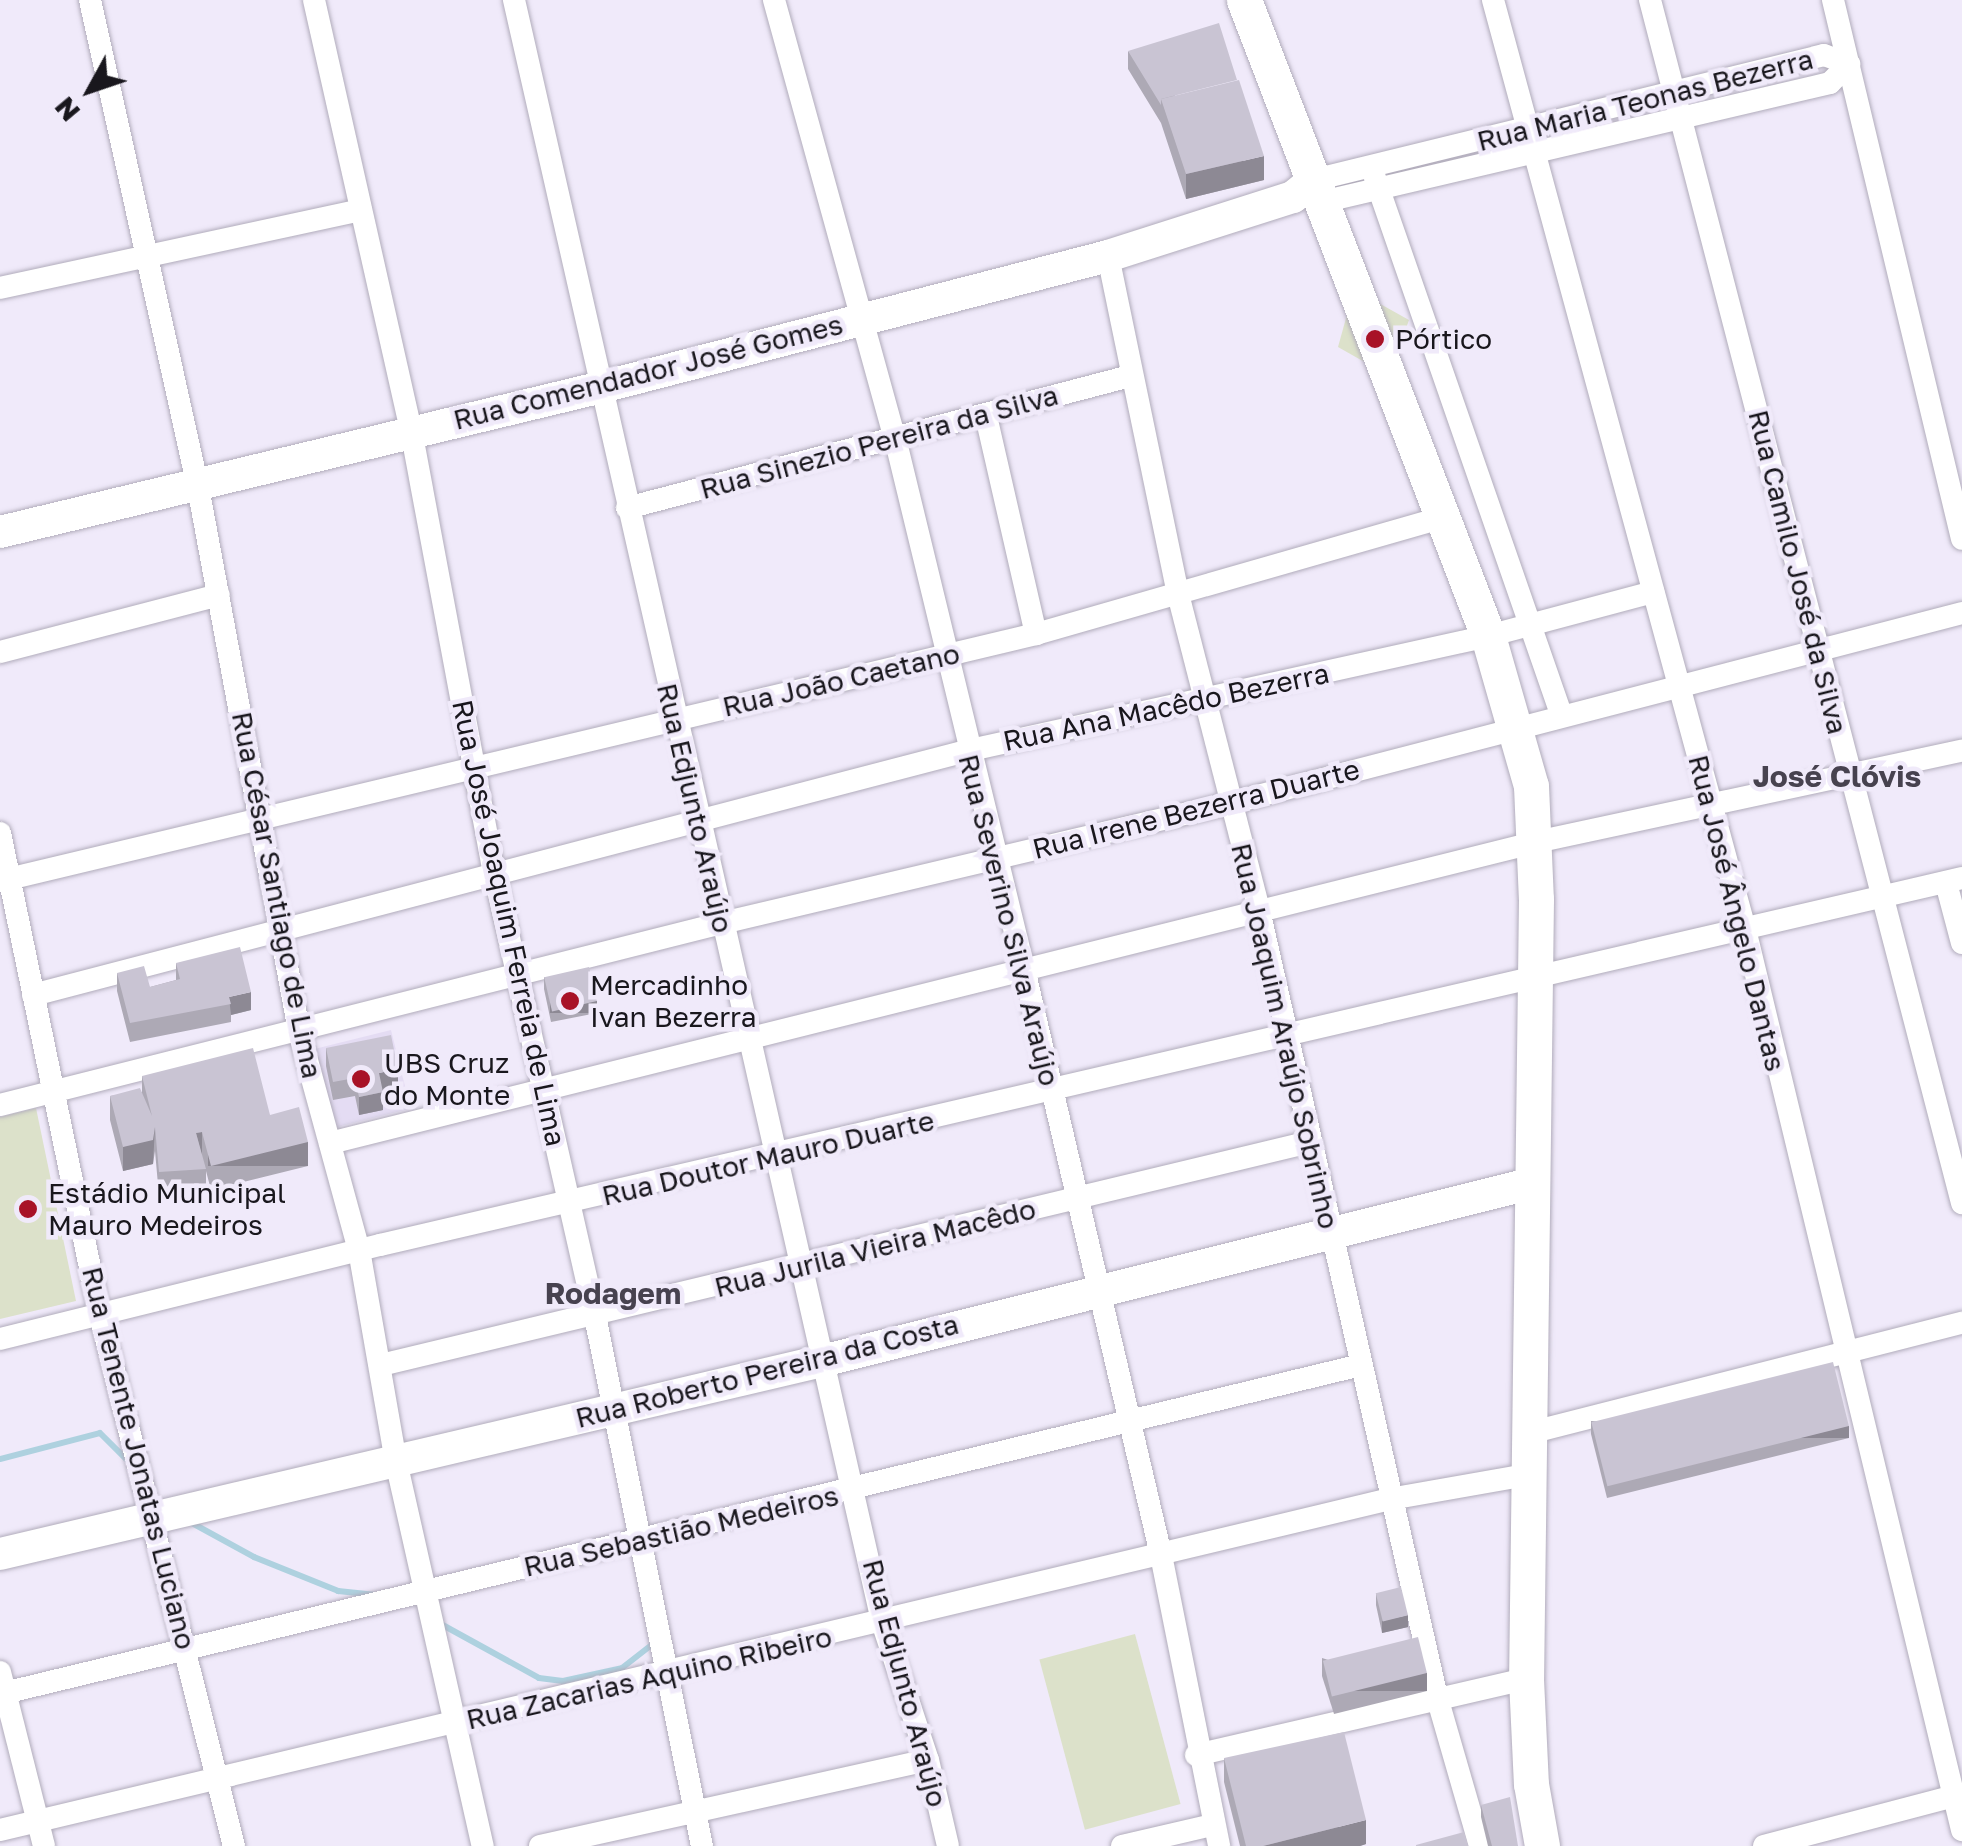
<!DOCTYPE html>
<html>
<head>
<meta charset="utf-8">
<style>
  body { margin:0 }
  #map { position:relative; width:1962px; height:1846px; overflow:hidden; background:#f0eafa; font-family:"Golos Text",sans-serif }
  div>[style] { position:absolute }
  .built>* { inset:0; background:#e4dcf3; transform-origin:0 0 }
  .green>* { inset:0; background:#dce1ca; transform-origin:0 0 }
  .stream>* { height:6px; margin:-3px; padding:0 3px; transform-origin:3px; border-radius:3px; background:#aed1df }
  .roads { filter:drop-shadow(0 0 2px #b1acbb) drop-shadow(0 0 2px #b1acbb) }
  .street>* { height:22px; margin:-11px; padding:0 11px; transform-origin:11px; border-radius:11px; background:#fff }
  .secondary>* { height:32px; margin:-16px; padding:0 16px; transform-origin:16px; border-radius:16px; background:#fff }
  .primary>* { height:35px; margin:-17.5px; padding:0 17.5px; transform-origin:17.5px; border-radius:17.5px; background:#fff }
  .wall>* { inset:0; background:#ada9b5 }
  .shaded-wall>* { inset:0; background:#8d8994; transform-origin:0 0 }
  .building>* { inset:0; background:#c9c4d3; transform-origin:0 0 }
  .dots>* { width:28px; height:28px; translate:-50% -50%; box-sizing:border-box; border:5px solid #f0eafa; border-radius:50% }
  span { translate:-50% -50%; white-space:nowrap; text-align:center; line-height:1.15; -webkit-text-stroke:9px #f0eafa; paint-order:stroke }
  .street-label { font-size:28px; color:#19171d }
  .poi-label { font-size:28px; color:#19171d }
  .left { translate:0 -50%; text-align:left }
  .neighbourhood-label { font-size:30px; color:#47424f; font-weight:700 }
  .north { position:absolute; left:40px; top:40px; width:100px; height:100px; -webkit-text-stroke:8px #f0eafa; paint-order:stroke; rotate:230deg; font-size:28px; font-weight:700; line-height:40px; text-align:center; color:#19171d }
  .north::after { content:''; display:block; margin:auto; width:35px; height:45px; background:#19171d; clip-path:polygon(50% 0,100% 100%,50% 72%,0 100%) }
</style>
</head>
<body>
<div id="map">
  <div class="built">
    <div style="left:391px;top:1030px;width:81px;height:82px;rotate:76deg"></div>
  </div>
  <div class="green">
    <div style="clip-path:polygon(1375px 301px,1409px 320px,1396px 356px,1368px 364px,1338px 347px,1348px 311px)"></div>
    <div style="clip-path:polygon(36px 1108px,76px 1301px,0 1319px,0 1117px)"></div>
    <div style="left:1135px;top:1634px;width:176px;height:99px;rotate:75deg"></div>
  </div>
  <div class="stream">
    <div style="left:0;top:1459px;width:103px;rotate:-14.6deg"></div>
    <div style="left:100px;top:1433px;width:42px;rotate:45deg"></div>
    <div style="left:192px;top:1523px;width:71px;rotate:28.7deg"></div>
    <div style="left:254px;top:1557px;width:91px;rotate:22deg"></div>
    <div style="left:338px;top:1591px;width:36px;rotate:6deg"></div>
    <div style="left:439px;top:1623px;width:114px;rotate:28.8deg"></div>
    <div style="left:539px;top:1678px;width:24px;rotate:7deg"></div>
    <div style="left:563px;top:1681px;width:60px;rotate:-12.4deg"></div>
    <div style="left:622px;top:1668px;width:39px;rotate:-38deg"></div>
  </div>
  <div class="roads">
    <div class="street">
      <div style="left:90px;top:0;width:499px;rotate:77.5deg"></div>
      <div style="left:198px;top:487px;width:553px;rotate:79.48deg"></div>
      <div style="left:299px;top:1031px;width:227px;rotate:74.7deg"></div>
      <div style="left:359px;top:1250px;width:210px;rotate:80.1deg"></div>
      <div style="left:395px;top:1457px;width:399px;rotate:77.3deg"></div>
      <div style="left:314px;top:0;width:441px;rotate:77.3deg"></div>
      <div style="left:411px;top:430px;width:450px;rotate:79.4deg"></div>
      <div style="left:494px;top:872px;width:455px;rotate:77.2deg"></div>
      <div style="left:595px;top:1316px;width:541px;rotate:78.59deg"></div>
      <div style="left:514px;top:0;width:1666px;rotate:77.21deg"></div>
      <div style="left:883px;top:1625px;width:142px;rotate:71.6deg"></div>
      <div style="left:928px;top:1760px;width:88px;rotate:76.9deg"></div>
      <div style="left:774px;top:0;width:454px;rotate:74.6deg"></div>
      <div style="left:895px;top:438px;width:546px;rotate:76.35deg"></div>
      <div style="left:1024px;top:969px;width:602px;rotate:76.84deg"></div>
      <div style="left:1161px;top:1555px;width:297px;rotate:78.7deg"></div>
      <div style="left:1493px;top:0;width:963px;rotate:74.82deg"></div>
      <div style="left:1745px;top:929px;width:927px;rotate:76.46deg"></div>
      <div style="left:1650px;top:0;width:1243px;rotate:75.46deg"></div>
      <div style="left:1833px;top:0;width:554px;rotate:76.54deg"></div>
      <div style="left:1375px;top:178px;width:567px;rotate:70.86deg"></div>
      <div style="left:1314px;top:180px;width:525px;rotate:-13.77deg"></div>
      <div style="left:1824px;top:55px;width:27px;rotate:20deg"></div>
      <div style="left:1849px;top:64px;width:27px;rotate:135deg"></div>
      <div style="left:1830px;top:83px;width:522px;rotate:166.82deg"></div>
      <div style="left:1108px;top:256px;width:349px;rotate:78.3deg"></div>
      <div style="left:1179px;top:598px;width:322px;rotate:75.6deg"></div>
      <div style="left:1259px;top:910px;width:807px;rotate:77.26deg"></div>
      <div style="left:1437px;top:1697px;width:155px;rotate:73.9deg"></div>
      <div style="left:0;top:288px;width:369px;rotate:-12.2deg"></div>
      <div style="left:986px;top:416px;width:224px;rotate:77.1deg"></div>
      <div style="left:627px;top:508px;width:520px;rotate:-14.7deg"></div>
      <div style="left:0;top:652px;width:226px;rotate:-14.6deg"></div>
      <div style="left:0;top:833px;width:492px;rotate:78.3deg"></div>
      <div style="left:100px;top:1315px;width:548px;rotate:75.84deg"></div>
      <div style="left:0;top:881px;width:1065px;rotate:-13.41deg"></div>
      <div style="left:1036px;top:634px;width:424px;rotate:-16deg"></div>
      <div style="left:1946px;top:883px;width:62px;rotate:75.1deg"></div>
      <div style="left:33px;top:995px;width:964px;rotate:-14.66deg"></div>
      <div style="left:966px;top:751px;width:535px;rotate:-12.42deg"></div>
      <div style="left:1488px;top:636px;width:171px;rotate:-14.9deg"></div>
      <div style="left:0;top:1105px;width:745px;rotate:-14.15deg"></div>
      <div style="left:722px;top:923px;width:523px;rotate:-13.27deg"></div>
      <div style="left:1231px;top:803px;width:755px;rotate:-14.57deg"></div>
      <div style="left:330px;top:1143px;width:1243px;rotate:-14.01deg"></div>
      <div style="left:1536px;top:842px;width:436px;rotate:-12.1deg"></div>
      <div style="left:0;top:1339px;width:391px;rotate:-13.9deg"></div>
      <div style="left:380px;top:1245px;width:1624px;rotate:-13.06deg"></div>
      <div style="left:381px;top:1365px;width:955px;rotate:-13.5deg"></div>
      <div style="left:1533px;top:1432px;width:443px;rotate:-14.3deg"></div>
      <div style="left:0;top:1672px;width:179px;rotate:75.8deg"></div>
      <div style="left:0;top:1694px;width:1400px;rotate:-13.59deg"></div>
      <div style="left:1196px;top:1755px;width:339px;rotate:-13deg"></div>
      <div style="left:0;top:1830px;width:1429px;rotate:-13.39deg"></div>
      <div style="left:1390px;top:1499px;width:144px;rotate:-10deg"></div>
      <div style="left:540px;top:1846px;width:397px;rotate:-12.5deg"></div>
      <div style="left:1122px;top:1846px;width:92px;rotate:-13.1deg"></div>
      <div style="left:1764px;top:1846px;width:205px;rotate:-14.7deg"></div>
    </div>
    <div class="secondary">
      <div style="left:0;top:532px;width:619px;rotate:-13.54deg"></div>
      <div style="left:602px;top:387px;width:523px;rotate:-14.51deg"></div>
      <div style="left:1108px;top:256px;width:194px;rotate:-17.7deg"></div>
      <div style="left:1293px;top:197px;width:27px;rotate:-39deg"></div>
      <div style="left:0;top:1554px;width:848px;rotate:-13.22deg"></div>
      <div style="left:826px;top:1360px;width:729px;rotate:-14.06deg"></div>
    </div>
    <div class="primary">
      <div style="left:1244px;top:0;width:681px;rotate:69.01deg"></div>
      <div style="left:1488px;top:636px;width:156px;rotate:74deg"></div>
      <div style="left:1531px;top:786px;width:113px;rotate:87.5deg"></div>
      <div style="left:1536px;top:899px;width:780px;rotate:90.73deg"></div>
      <div style="left:1526px;top:1679px;width:105px;rotate:87.3deg"></div>
      <div style="left:1531px;top:1784px;width:63px;rotate:79.9deg"></div>
    </div>
  </div>
  <div class="wall">
    <div style="clip-path:polygon(1128px 51px,1264px 180px,1186px 199px,1161px 123px,1128px 69px)"></div>
    <div style="clip-path:polygon(176px 963px,251px 1010px,231px 1015px,231px 1022px,130px 1042px,117px 991px,117px 973px,150px 987px,176px 980px)"></div>
    <div style="clip-path:polygon(544px 977px,597px 1013px,551px 1022px,544px 989px)"></div>
    <div style="clip-path:polygon(326px 1048px,398px 1087px,383px 1090px,383px 1110px,359px 1115px,355px 1096px,333px 1100px,326px 1066px)"></div>
    <div style="clip-path:polygon(142px 1076px,270px 1115px,308px 1166px,211px 1190px,206px 1171px,206px 1194px,159px 1196px,155px 1151px,153px 1164px,123px 1171px,110px 1120px,110px 1096px,142px 1092px)"></div>
    <div style="clip-path:polygon(1591px 1421px,1849px 1438px,1607px 1498px,1591px 1434px)"></div>
    <div style="clip-path:polygon(1376px 1593px,1408px 1627px,1382px 1633px,1376px 1605px)"></div>
    <div style="clip-path:polygon(1322px 1658px,1427px 1691px,1334px 1714px,1322px 1676px)"></div>
    <div style="clip-path:polygon(1224px 1758px,1366px 1844px,1360px 1846px,1240px 1846px,1224px 1782px)"></div>
    <div style="clip-path:polygon(1481px 1805px,1518px 1846px,1488px 1846px,1481px 1817px)"></div>
  </div>
  <div class="shaded-wall">
    <div style="clip-path:polygon(1264px 156px,1264px 180px,1186px 199px,1186px 174px)"></div>
    <div style="clip-path:polygon(251px 992px,251px 1010px,231px 1015px,229px 997px)"></div>
    <div style="left:597px;top:1001px;width:12px;height:47px;rotate:90deg"></div>
    <div style="clip-path:polygon(398px 1069px,398px 1087px,379px 1091px,379px 1073px)"></div>
    <div style="clip-path:polygon(383px 1092px,383px 1110px,359px 1115px,359px 1097px)"></div>
    <div style="clip-path:polygon(155px 1127px,153px 1164px,123px 1171px,123px 1147px)"></div>
    <div style="clip-path:polygon(202px 1132px,202px 1156px,196px 1133px)"></div>
    <div style="left:308px;top:1142px;width:24px;height:100px;rotate:90deg"></div>
    <div style="left:1849px;top:1426px;width:12px;height:249px;rotate:90deg"></div>
    <div style="clip-path:polygon(1408px 1615px,1408px 1627px,1382px 1633px,1382px 1621px)"></div>
    <div style="left:1427px;top:1673px;width:18px;height:96px;rotate:90deg"></div>
    <div style="clip-path:polygon(1366px 1820px,1366px 1844px,1360px 1846px,1263px 1846px)"></div>
  </div>
  <div class="building">
    <div style="clip-path:polygon(1219px 23px,1237px 80px,1161px 99px,1161px 105px,1128px 51px)"></div>
    <div style="clip-path:polygon(1239px 80px,1264px 156px,1186px 174px,1161px 99px)"></div>
    <div style="clip-path:polygon(240px 947px,251px 992px,229px 997px,231px 1004px,130px 1023px,117px 973px,144px 966px,150px 987px,180px 979px,176px 963px)"></div>
    <div style="left:589px;top:967px;width:35px;height:46px;rotate:77deg"></div>
    <div style="clip-path:polygon(391px 1035px,398px 1069px,379px 1073px,383px 1092px,359px 1097px,355px 1078px,333px 1082px,326px 1048px)"></div>
    <div style="clip-path:polygon(253px 1048px,270px 1115px,299px 1107px,308px 1142px,211px 1166px,202px 1132px,196px 1133px,206px 1169px,159px 1172px,155px 1127px,153px 1140px,123px 1147px,110px 1096px,140px 1088px,152px 1116px,142px 1076px)"></div>
    <div style="left:1833px;top:1362px;width:66px;height:249px;rotate:76deg"></div>
    <div style="left:1401px;top:1587px;width:29px;height:26px;rotate:76deg"></div>
    <div style="left:1418px;top:1637px;width:37px;height:98px;rotate:76deg"></div>
    <div style="clip-path:polygon(1344px 1732px,1366px 1820px,1263px 1846px,1246px 1846px,1224px 1758px)"></div>
    <div style="clip-path:polygon(1510px 1797px,1518px 1846px,1492px 1846px,1481px 1805px)"></div>
    <div style="clip-path:polygon(1464px 1832px,1468px 1846px,1416px 1846px,1416px 1845px)"></div>
  </div>
  <div class="dots">
    <div style="left:1375px;top:339px;background:#a81227"></div>
    <div style="left:570px;top:1001px;background:#a81227"></div>
    <div style="left:361px;top:1079px;background:#a81227"></div>
    <div style="left:28px;top:1209px;background:#a81227"></div>
  </div>
  <div class="street-label">
    <span style="left:1645px;top:100px;rotate:-14deg">Rua Maria Teonas Bezerra</span>
    <span style="left:648px;top:372px;rotate:-14deg">Rua Comendador José Gomes</span>
    <span style="left:879px;top:442px;rotate:-15deg">Rua Sinezio Pereira da Silva</span>
    <span style="left:1798px;top:572px;rotate:76deg">Rua Camilo José da Silva</span>
    <span style="left:841px;top:680px;rotate:-13deg">Rua João Caetano</span>
    <span style="left:1166px;top:707px;rotate:-12deg">Rua Ana Macêdo Bezerra</span>
    <span style="left:695px;top:808px;rotate:77deg">Rua Edjunto Araújo</span>
    <span style="left:1196px;top:809px;rotate:-14deg">Rua Irene Bezerra Duarte</span>
    <span style="left:277px;top:895px;rotate:79deg">Rua César Santiago de Lima</span>
    <span style="left:1737px;top:913px;rotate:76deg">Rua José Ângelo Dantas</span>
    <span style="left:1009px;top:920px;rotate:76deg">Rua Severino Silva Araújo</span>
    <span style="left:509px;top:923px;rotate:78deg">Rua José Joaquim Ferreia de Lima</span>
    <span style="left:1285px;top:1036px;rotate:77deg">Rua Joaquim Araújo Sobrinho</span>
    <span style="left:768px;top:1158px;rotate:-13deg">Rua Doutor Mauro Duarte</span>
    <span style="left:875px;top:1248px;rotate:-14deg">Rua Jurila Vieira Macêdo</span>
    <span style="left:767px;top:1371px;rotate:-14deg">Rua Roberto Pereira da Costa</span>
    <span style="left:139px;top:1458px;rotate:76deg">Rua Tenente Jonatas Luciano</span>
    <span style="left:681px;top:1531px;rotate:-13deg">Rua Sebastião Medeiros</span>
    <span style="left:649px;top:1678px;rotate:-13deg">Rua Zacarias Aquino Ribeiro</span>
    <span style="left:905px;top:1683px;rotate:75deg">Rua Edjunto Araújo</span>
  </div>
  <div class="poi-label">
    <span class="left" style="left:1395px;top:339px">Pórtico</span>
    <span class="left" style="left:590px;top:1001px">Mercadinho<br>Ivan Bezerra</span>
    <span class="left" style="left:384px;top:1079px">UBS Cruz<br>do Monte</span>
    <span class="left" style="left:48px;top:1209px">Estádio Municipal<br>Mauro Medeiros</span>
  </div>
  <div class="neighbourhood-label">
    <span style="left:1837px;top:776px">José Clóvis</span>
    <span style="left:613px;top:1293px">Rodagem</span>
  </div>
  <div class="north">N</div>
</div>
</body>
</html>
